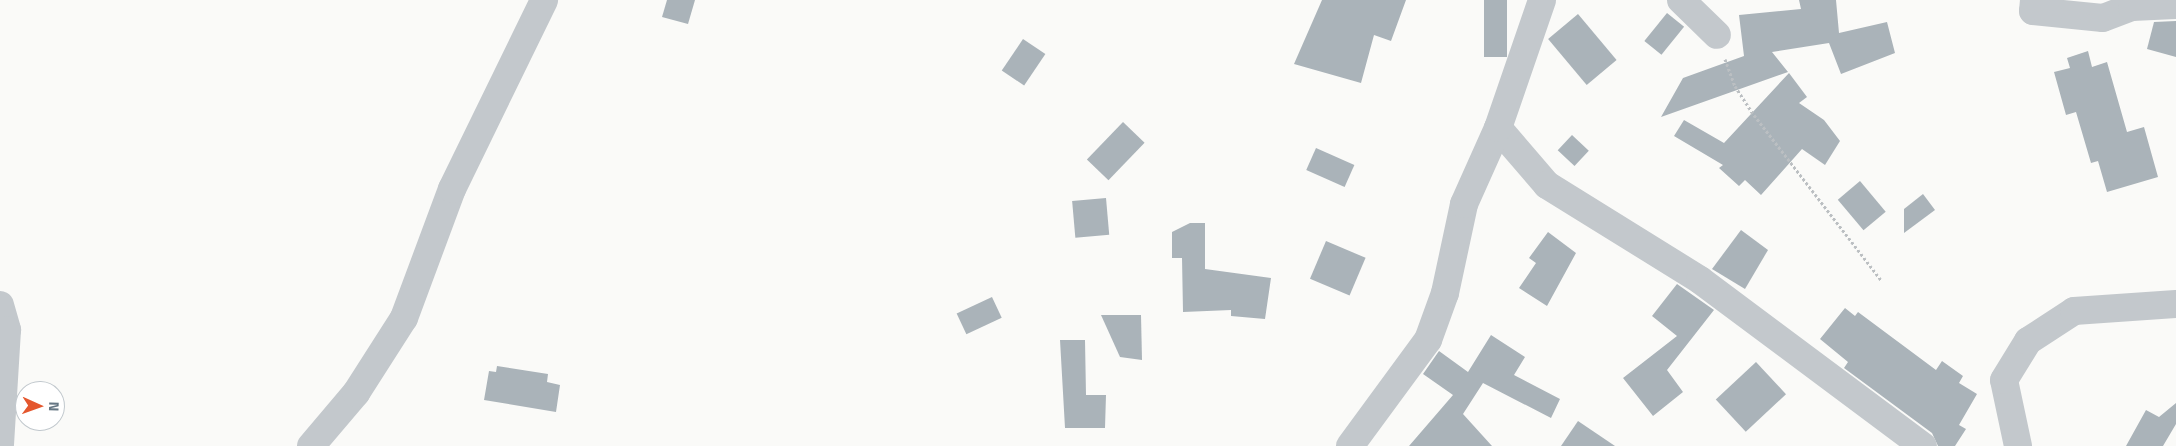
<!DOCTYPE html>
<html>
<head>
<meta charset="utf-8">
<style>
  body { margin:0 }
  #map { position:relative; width:2176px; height:446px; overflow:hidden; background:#fafaf8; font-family:"Titillium Web",sans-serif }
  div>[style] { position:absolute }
  .building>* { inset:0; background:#aab3b9; transform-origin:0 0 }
  .path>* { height:3px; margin-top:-1.5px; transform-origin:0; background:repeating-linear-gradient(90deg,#bbbfc2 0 2.5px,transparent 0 5px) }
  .minor>* { height:28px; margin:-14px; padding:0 14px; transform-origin:14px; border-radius:14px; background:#c3c8cc }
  span { translate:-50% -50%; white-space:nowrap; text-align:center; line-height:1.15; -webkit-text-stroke:5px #fff; paint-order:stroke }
  .north { position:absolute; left:15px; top:381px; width:50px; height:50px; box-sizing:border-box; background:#fff; border:1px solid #c1c8cd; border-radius:50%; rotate:92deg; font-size:14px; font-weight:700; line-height:20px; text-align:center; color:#657683 }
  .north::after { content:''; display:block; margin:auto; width:18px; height:22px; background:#e4572e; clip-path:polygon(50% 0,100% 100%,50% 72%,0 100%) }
</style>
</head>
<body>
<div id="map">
  <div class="building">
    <div style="clip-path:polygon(667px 0,695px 0,688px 24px,662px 17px)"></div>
    <div style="clip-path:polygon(1322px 0,1406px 0,1391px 41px,1374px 35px,1361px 83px,1294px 64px)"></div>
    <div style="left:1484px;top:0;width:23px;height:57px"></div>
    <div style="clip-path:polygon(1799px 0,1836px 0,1839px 33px,1887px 22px,1895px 53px,1841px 74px,1829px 43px,1772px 52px,1788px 72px,1661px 117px,1683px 78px,1744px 56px,1739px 15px,1801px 9px)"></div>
    <div style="left:1667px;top:13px;width:22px;height:36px;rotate:39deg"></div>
    <div style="left:1578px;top:14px;width:60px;height:39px;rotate:50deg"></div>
    <div style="clip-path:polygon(2176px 21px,2176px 57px,2147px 49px,2154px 22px)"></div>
    <div style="left:1023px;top:39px;width:27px;height:38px;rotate:34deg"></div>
    <div style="clip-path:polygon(2088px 51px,2092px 67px,2107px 62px,2127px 132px,2144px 127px,2158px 177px,2107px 192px,2098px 161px,2091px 163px,2076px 112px,2066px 115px,2054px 72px,2070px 68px,2067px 58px)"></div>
    <div style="clip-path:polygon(1789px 73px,1807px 97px,1799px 103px,1824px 120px,1840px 141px,1825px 165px,1802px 149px,1761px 195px,1745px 180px,1739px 186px,1719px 168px,1723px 165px,1674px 136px,1684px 120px,1724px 143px)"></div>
    <div style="left:1123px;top:122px;width:30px;height:52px;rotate:44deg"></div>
    <div style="left:1572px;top:135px;width:23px;height:21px;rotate:43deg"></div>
    <div style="left:1316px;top:148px;width:42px;height:24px;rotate:24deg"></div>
    <div style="left:1860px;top:181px;width:40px;height:29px;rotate:50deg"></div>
    <div style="clip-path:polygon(1923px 194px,1935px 210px,1904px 233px,1904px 209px)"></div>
    <div style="left:1106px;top:198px;width:37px;height:34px;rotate:85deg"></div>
    <div style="clip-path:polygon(1190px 223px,1205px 223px,1205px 269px,1271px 278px,1265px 319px,1231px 316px,1231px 310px,1183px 312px,1182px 258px,1172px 258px,1172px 232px)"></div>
    <div style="clip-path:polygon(1741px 230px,1768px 250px,1745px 289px,1712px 269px)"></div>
    <div style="clip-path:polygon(1548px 232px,1576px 253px,1547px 306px,1519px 288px,1536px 263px,1529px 258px)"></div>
    <div style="left:1326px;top:241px;width:43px;height:41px;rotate:23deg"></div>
    <div style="clip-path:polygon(1677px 284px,1714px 310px,1667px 370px,1683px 392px,1653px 416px,1623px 378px,1677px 336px,1652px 316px)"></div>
    <div style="left:992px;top:297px;width:23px;height:39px;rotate:65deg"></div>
    <div style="clip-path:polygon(1845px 308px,1855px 316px,1858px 312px,1936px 370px,1942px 361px,1963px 376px,1959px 383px,1977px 394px,1959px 425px,1966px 429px,1955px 446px,1938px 446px,1932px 433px,1844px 368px,1848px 362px,1820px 339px)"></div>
    <div style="clip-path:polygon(1101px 315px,1141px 315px,1142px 360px,1120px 357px)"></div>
    <div style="clip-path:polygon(1491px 335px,1525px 357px,1514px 375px,1560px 399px,1551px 418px,1483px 383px,1463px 414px,1492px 446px,1409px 446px,1453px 395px,1423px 374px,1439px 351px,1468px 372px)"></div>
    <div style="clip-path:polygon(1060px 340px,1085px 340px,1086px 395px,1106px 395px,1105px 428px,1065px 428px)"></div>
    <div style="left:1756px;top:362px;width:44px;height:55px;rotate:47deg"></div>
    <div style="clip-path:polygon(497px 366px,548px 374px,547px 382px,560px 385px,556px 412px,484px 400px,489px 371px,496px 372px)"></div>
    <div style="clip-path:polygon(2176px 403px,2176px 424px,2163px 446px,2126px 446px,2146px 410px,2159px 417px)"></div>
    <div style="clip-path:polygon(1578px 421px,1615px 446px,1561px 446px)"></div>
  </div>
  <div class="path">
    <div style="left:1725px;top:59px;width:29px;rotate:70deg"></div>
    <div style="left:1735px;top:86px;width:35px;rotate:57deg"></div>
    <div style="left:1754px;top:115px;width:208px;rotate:52.4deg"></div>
  </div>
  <div class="minor">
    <div style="left:1681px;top:0;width:50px;rotate:44.2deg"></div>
    <div style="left:2034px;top:0;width:11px;rotate:95deg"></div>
    <div style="left:2033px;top:11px;width:70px;rotate:5.7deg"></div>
    <div style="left:2103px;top:18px;width:31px;rotate:-21deg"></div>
    <div style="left:2132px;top:7px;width:44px;rotate:-2.6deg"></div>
    <div style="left:1498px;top:128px;width:75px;rotate:49.3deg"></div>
    <div style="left:1547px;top:185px;width:180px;rotate:31.8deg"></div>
    <div style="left:1700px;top:280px;width:278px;rotate:36.7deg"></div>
    <div style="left:0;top:305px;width:26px;rotate:74deg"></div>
    <div style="left:7px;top:330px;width:114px;rotate:93.5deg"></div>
    <div style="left:311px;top:446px;width:70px;rotate:-49.7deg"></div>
    <div style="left:356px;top:393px;width:89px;rotate:-57.4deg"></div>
    <div style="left:404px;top:318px;width:138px;rotate:-69.6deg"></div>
    <div style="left:452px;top:189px;width:210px;rotate:-64deg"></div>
    <div style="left:1350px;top:446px;width:132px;rotate:-53.7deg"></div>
    <div style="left:1428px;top:340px;width:50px;rotate:-70.1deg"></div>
    <div style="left:1445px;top:293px;width:91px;rotate:-77.9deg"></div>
    <div style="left:1464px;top:204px;width:83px;rotate:-65.9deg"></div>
    <div style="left:1498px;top:128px;width:135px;rotate:-71deg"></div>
    <div style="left:2018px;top:446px;width:67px;rotate:-102deg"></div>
    <div style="left:2004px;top:380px;width:46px;rotate:-58.4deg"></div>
    <div style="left:2028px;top:341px;width:55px;rotate:-33.1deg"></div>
    <div style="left:2074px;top:311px;width:102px;rotate:-3.9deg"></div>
  </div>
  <div class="north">N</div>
</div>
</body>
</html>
